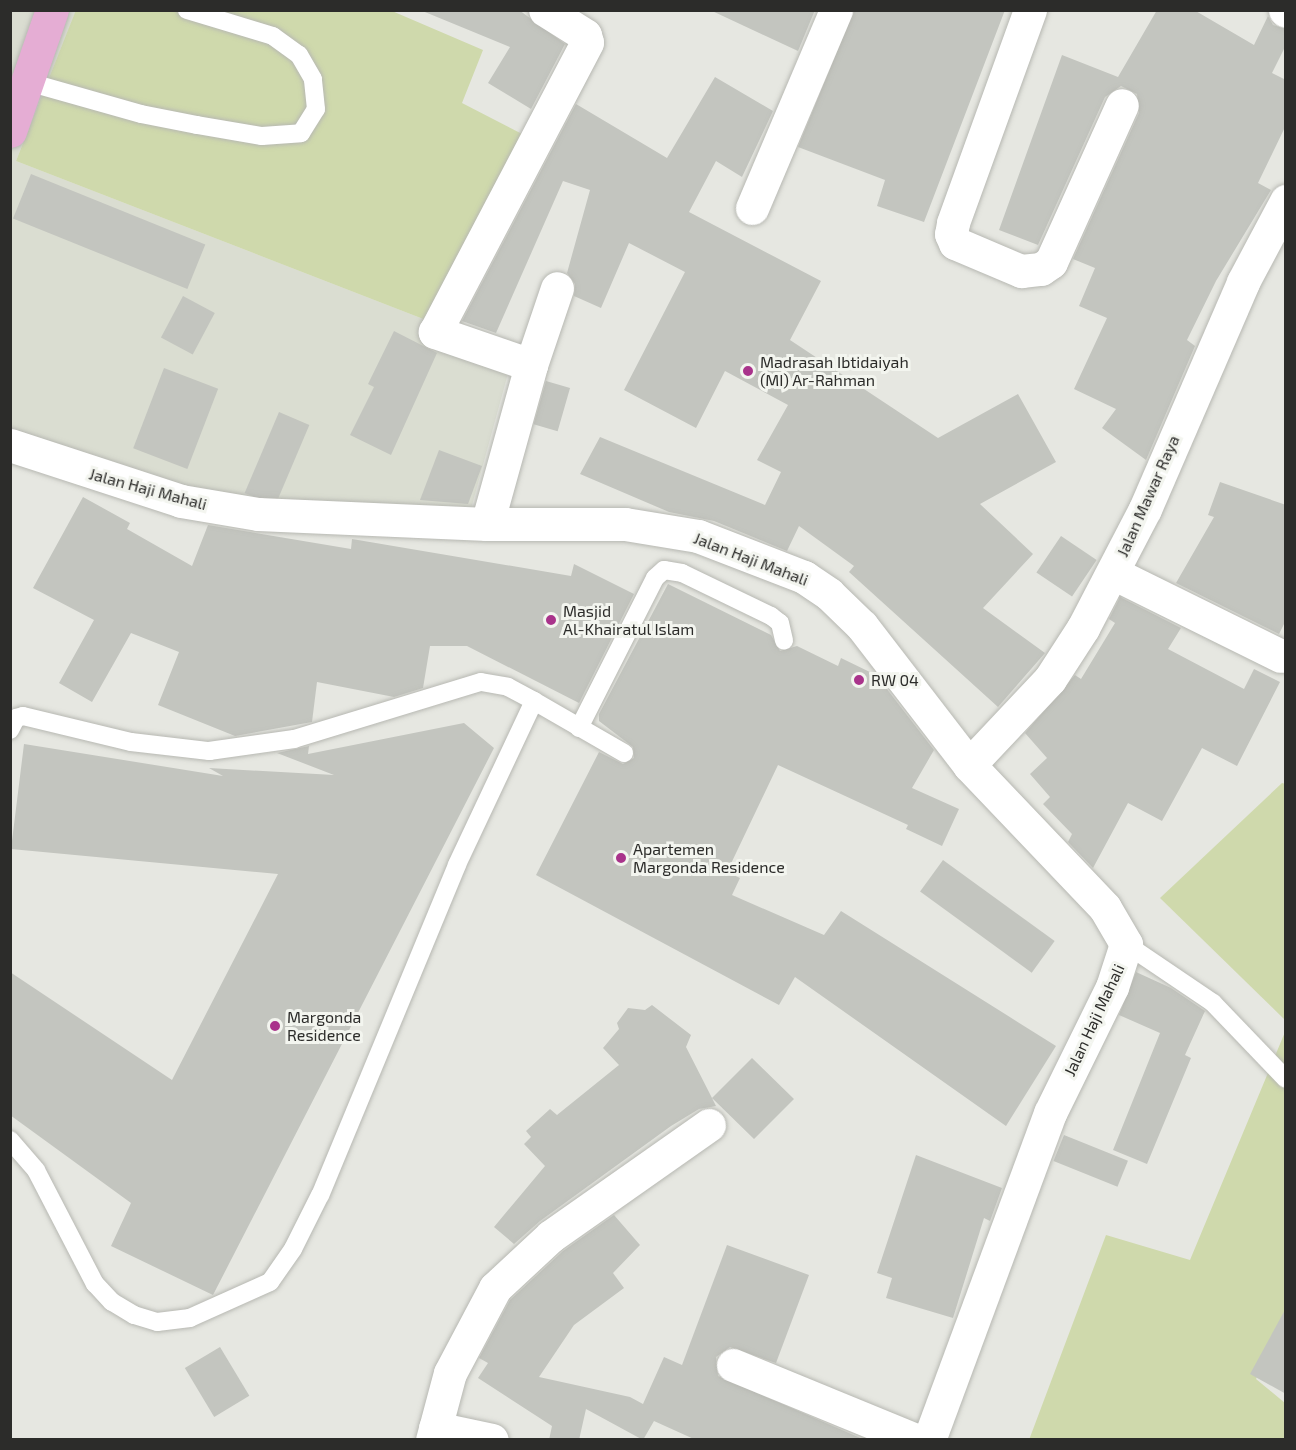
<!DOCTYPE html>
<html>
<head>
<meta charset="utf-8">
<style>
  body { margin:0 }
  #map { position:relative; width:1296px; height:1450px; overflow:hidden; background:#e6e7e1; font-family:"Exo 2",sans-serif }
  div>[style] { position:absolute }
  .built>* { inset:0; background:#daddd1 }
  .green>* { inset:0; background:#cfd9ac }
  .building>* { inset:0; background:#c3c5bf; transform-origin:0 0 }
  .roads { filter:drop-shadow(0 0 2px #b7b8b2) drop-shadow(0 0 2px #b7b8b2) }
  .lane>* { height:18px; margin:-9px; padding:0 9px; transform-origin:9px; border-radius:9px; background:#fff }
  .street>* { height:33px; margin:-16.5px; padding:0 16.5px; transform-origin:16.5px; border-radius:16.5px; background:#fff }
  .primary>* { height:33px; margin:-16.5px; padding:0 16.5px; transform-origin:16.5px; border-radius:16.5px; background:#e5add4 }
  .dots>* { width:16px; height:16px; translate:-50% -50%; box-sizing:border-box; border:3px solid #f3f5ef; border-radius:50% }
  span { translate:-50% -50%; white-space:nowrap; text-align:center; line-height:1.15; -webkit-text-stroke:6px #f3f5ef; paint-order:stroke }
  .poi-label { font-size:16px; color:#2c2c2a }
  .left { translate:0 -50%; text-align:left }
  .street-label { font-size:16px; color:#2c2c2a }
  .frame { position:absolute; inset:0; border:12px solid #2c2c2a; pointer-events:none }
</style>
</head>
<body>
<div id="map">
  <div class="built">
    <div style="clip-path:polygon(10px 11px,76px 11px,16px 161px,431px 322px,510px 366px,468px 520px,239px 501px,145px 476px,11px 428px)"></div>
  </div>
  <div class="green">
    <div style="clip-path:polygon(76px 10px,392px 11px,483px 50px,462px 103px,528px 137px,431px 322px,16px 161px)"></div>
    <div style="clip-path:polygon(1282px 783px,1286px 784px,1285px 1020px,1160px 898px)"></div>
    <div style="clip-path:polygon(1285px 1032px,1285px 1318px,1256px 1379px,1285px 1403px,1285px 1439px,1029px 1440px,1106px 1235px,1190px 1260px)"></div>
  </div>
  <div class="building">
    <div style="clip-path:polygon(420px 10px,519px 10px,565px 44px,531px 109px,488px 83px,510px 47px)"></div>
    <div style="clip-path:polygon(710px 10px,815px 10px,798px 51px)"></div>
    <div style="clip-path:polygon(854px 10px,1005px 10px,924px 222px,877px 206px,885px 180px,798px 147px)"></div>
    <div style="clip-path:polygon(1157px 10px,1194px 10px,1254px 45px,1268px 16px,1273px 25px,1286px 29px,1286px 45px,1272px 73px,1286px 80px,1286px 125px,1258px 183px,1271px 190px,1216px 281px,1187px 340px,1195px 346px,1146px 460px,1102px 428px,1116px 409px,1074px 389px,1107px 318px,1079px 306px,1095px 268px,1073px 259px,1139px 113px,1137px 94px,1121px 86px,1105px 97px,1038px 245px,999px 230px,1062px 55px,1118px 77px)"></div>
    <div style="clip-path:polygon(715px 77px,773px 111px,742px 177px,716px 161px,689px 212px,821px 281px,790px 340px,938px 438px,1018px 394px,1056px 462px,980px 504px,1033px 554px,983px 608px,1045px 653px,998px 707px,849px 572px,854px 566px,799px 526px,787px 551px,714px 521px,669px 512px,580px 474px,600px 437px,765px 505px,781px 472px,757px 460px,788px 405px,725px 371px,696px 428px,624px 390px,685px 272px,629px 243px,601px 308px,574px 296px,575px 284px,567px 273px,590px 190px,563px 181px,496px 333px,462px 321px,576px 104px,667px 158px)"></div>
    <div style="left:31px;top:174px;width:188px;height:48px;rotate:22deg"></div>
    <div style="left:183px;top:296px;width:36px;height:47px;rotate:28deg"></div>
    <div style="clip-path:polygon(394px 331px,437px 353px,391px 455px,350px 435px,374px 387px,368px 384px)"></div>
    <div style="left:164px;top:368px;width:58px;height:86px;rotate:21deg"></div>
    <div style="left:546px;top:381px;width:25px;height:45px;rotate:16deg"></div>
    <div style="left:279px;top:412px;width:33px;height:88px;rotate:23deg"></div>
    <div style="clip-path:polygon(439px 450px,482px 466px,468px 504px,420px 500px)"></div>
    <div style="clip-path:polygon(1220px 482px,1286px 505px,1286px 620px,1279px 634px,1176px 583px,1214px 517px,1208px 515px)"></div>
    <div style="clip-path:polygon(83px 497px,130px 523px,127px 529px,192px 566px,208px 525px,351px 549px,352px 539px,571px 576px,574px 564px,634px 594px,579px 703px,467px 646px,430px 646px,423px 688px,394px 697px,317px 682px,312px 722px,235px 736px,158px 705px,179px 652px,131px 633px,92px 702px,59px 683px,94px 620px,33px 588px)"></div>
    <div style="left:1061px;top:536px;width:43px;height:44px;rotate:34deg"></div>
    <div style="clip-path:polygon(668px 584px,771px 635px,780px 651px,797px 646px,838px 666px,841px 658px,876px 675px,934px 750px,912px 788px,959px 809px,942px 846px,906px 829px,908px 825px,778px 765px,727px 872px,740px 878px,732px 895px,824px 935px,841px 911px,1056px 1046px,1006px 1126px,795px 977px,779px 1005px,536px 875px,599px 752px,623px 764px,634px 758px,633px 747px,599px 721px,599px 714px)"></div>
    <div style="clip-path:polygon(1120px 597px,1181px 628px,1168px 649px,1244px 689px,1254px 669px,1280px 682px,1237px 766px,1202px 748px,1162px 821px,1128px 803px,1093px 868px,1068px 842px,1072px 834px,1043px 804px,1050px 797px,1030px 774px,1047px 758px,1025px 733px,1075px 675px,1081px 679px,1115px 623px,1109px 619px)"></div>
    <div style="clip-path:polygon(464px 723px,494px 748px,213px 1295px,111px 1246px,131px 1203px,10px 1115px,10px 972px,172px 1080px,278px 874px,11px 849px,24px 744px,223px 776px,209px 768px,334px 775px,277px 753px,309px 746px,308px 754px)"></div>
    <div style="left:943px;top:860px;width:138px;height:39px;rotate:36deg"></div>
    <div style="clip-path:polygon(1136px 972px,1171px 988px,1205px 1011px,1185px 1055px,1191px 1058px,1147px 1164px,1113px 1150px,1160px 1033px,1119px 1015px)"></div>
    <div style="clip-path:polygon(652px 1005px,691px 1035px,686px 1047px,712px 1098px,752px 1058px,794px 1099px,754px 1139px,712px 1098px,716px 1106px,699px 1109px,671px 1126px,540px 1221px,514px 1244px,494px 1227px,545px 1166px,524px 1144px,531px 1137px,526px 1131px,550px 1109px,557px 1115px,619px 1065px,603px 1048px,619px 1029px,617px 1023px,628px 1008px,645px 1010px)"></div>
    <div style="left:1064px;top:1135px;width:69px;height:28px;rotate:22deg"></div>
    <div style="clip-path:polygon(916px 1155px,1002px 1188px,990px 1221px,984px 1218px,953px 1318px,886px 1298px,892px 1278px,877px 1273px)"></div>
    <div style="clip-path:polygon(614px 1215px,640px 1245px,613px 1273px,624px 1288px,574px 1325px,539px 1377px,630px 1397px,643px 1404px,664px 1357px,682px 1365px,727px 1245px,809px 1275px,776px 1363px,730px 1347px,716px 1357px,718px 1376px,865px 1440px,696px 1440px,654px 1421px,643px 1440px,586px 1409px,579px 1440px,549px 1440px,552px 1426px,478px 1378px,488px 1363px,479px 1358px,510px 1300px,563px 1251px)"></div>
    <div style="clip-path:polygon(1286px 1308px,1286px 1394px,1250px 1374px)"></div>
    <div style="left:220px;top:1347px;width:57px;height:41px;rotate:59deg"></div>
  </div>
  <div class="roads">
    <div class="lane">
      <div style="left:28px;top:82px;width:117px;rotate:15.8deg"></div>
      <div style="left:141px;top:114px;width:57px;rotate:11.1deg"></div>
      <div style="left:197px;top:125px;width:66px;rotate:9.6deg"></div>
      <div style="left:262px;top:136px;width:39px;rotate:-4deg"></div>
      <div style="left:301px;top:133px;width:28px;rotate:-58deg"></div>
      <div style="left:316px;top:109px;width:30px;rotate:-96deg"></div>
      <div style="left:313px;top:79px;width:28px;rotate:-120deg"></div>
      <div style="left:299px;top:55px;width:32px;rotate:-144deg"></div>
      <div style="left:273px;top:36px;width:90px;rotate:-163.2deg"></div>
      <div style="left:534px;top:701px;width:104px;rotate:30deg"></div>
      <div style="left:579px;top:728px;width:168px;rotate:-63.1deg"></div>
      <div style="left:655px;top:578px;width:12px;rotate:-42deg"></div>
      <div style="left:664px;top:570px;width:18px;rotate:9deg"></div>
      <div style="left:682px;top:573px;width:99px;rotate:25.8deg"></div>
      <div style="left:771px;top:616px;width:11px;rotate:38deg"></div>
      <div style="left:780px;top:623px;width:18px;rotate:77deg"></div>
      <div style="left:10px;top:730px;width:13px;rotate:-63deg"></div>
      <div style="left:16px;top:718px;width:7px;rotate:-16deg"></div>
      <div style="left:23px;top:716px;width:111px;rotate:13.5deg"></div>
      <div style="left:131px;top:742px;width:79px;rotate:6.6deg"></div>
      <div style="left:209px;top:751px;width:86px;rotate:-8deg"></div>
      <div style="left:294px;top:739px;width:195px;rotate:-17deg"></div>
      <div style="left:481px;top:682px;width:27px;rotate:10deg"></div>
      <div style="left:508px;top:687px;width:30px;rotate:28deg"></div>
      <div style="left:534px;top:701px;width:181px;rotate:115.2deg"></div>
      <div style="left:457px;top:865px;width:357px;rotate:112.5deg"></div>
      <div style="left:320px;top:1195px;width:60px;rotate:116.6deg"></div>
      <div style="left:293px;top:1249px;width:40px;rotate:124.9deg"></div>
      <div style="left:270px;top:1282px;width:88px;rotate:155.8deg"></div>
      <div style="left:190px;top:1318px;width:33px;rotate:173deg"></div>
      <div style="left:157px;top:1322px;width:24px;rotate:-163deg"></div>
      <div style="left:134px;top:1315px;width:26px;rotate:-149deg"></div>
      <div style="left:112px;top:1302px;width:25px;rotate:-133deg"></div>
      <div style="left:95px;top:1284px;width:128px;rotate:-117.4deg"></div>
      <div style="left:36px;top:1170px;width:40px;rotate:-131deg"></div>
      <div style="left:1126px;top:944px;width:105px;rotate:34.1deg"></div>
      <div style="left:1213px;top:1003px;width:105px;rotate:46.2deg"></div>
    </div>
    <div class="street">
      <div style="left:1030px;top:10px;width:226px;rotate:109.9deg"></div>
      <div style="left:953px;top:223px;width:11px;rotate:100deg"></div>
      <div style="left:951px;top:234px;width:10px;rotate:66deg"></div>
      <div style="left:955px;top:243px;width:72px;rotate:23deg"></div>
      <div style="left:1021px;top:271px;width:20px;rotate:-6deg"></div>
      <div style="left:1041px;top:269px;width:12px;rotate:-35deg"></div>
      <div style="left:1051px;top:262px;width:172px;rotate:-65.7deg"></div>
      <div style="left:1285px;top:10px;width:1px;rotate:45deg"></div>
      <div style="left:752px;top:208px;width:215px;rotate:-67deg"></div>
      <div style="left:531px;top:365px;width:102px;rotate:-161deg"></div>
      <div style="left:435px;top:332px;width:327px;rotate:-62.3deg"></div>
      <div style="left:587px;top:42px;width:7px;rotate:-106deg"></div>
      <div style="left:585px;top:35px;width:47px;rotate:-148deg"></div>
      <div style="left:10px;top:445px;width:180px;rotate:18.1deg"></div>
      <div style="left:181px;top:501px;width:78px;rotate:9.6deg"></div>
      <div style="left:258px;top:514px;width:229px;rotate:2.5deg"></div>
      <div style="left:487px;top:524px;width:138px"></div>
      <div style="left:625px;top:524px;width:74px;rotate:9.3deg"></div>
      <div style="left:698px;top:536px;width:114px;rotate:21.1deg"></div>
      <div style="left:804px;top:577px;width:30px;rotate:34deg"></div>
      <div style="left:829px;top:594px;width:46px;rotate:44.1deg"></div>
      <div style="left:862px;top:626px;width:175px;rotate:52.4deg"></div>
      <div style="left:969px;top:765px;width:197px;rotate:46.4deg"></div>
      <div style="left:1105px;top:908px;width:42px;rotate:59.7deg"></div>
      <div style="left:1126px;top:944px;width:45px;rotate:108deg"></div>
      <div style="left:1112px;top:987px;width:140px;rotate:116.2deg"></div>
      <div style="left:1050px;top:1113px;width:349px;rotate:110.3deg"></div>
      <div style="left:487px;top:524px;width:165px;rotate:-74.5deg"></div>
      <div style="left:531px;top:365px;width:81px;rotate:-71.3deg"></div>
      <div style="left:1113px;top:573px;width:187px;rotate:26.3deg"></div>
      <div style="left:969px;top:765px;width:118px;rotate:-46.7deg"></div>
      <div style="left:1050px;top:679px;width:61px;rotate:-57.1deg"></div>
      <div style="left:1083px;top:628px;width:134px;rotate:-62.5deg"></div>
      <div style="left:1145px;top:509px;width:247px;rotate:-66.6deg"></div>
      <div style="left:1243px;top:282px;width:92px;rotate:-62deg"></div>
      <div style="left:733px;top:1365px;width:198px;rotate:22.3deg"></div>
      <div style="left:435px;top:1428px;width:58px;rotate:11.9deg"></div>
      <div style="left:432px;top:1440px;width:69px;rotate:-75deg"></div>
      <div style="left:450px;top:1373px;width:96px;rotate:-62.1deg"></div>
      <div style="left:495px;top:1288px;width:76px;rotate:-42.9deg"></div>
      <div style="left:551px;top:1236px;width:193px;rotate:-35.1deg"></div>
    </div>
    <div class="primary">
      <div style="left:10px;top:131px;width:128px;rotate:-70.9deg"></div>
    </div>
  </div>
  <div class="dots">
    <div style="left:748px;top:371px;background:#a9338b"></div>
    <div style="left:551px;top:620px;background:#a9338b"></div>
    <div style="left:859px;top:680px;background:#a9338b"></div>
    <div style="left:621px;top:858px;background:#a9338b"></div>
    <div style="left:275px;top:1026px;background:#a9338b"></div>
  </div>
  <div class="poi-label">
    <span class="left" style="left:760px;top:371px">Madrasah Ibtidaiyah<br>(MI) Ar-Rahman</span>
    <span class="left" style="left:563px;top:620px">Masjid<br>Al-Khairatul Islam</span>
    <span class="left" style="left:871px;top:680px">RW 04</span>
    <span class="left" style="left:633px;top:858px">Apartemen<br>Margonda Residence</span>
    <span class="left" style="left:287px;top:1026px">Margonda<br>Residence</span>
  </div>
  <div class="street-label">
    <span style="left:148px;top:489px;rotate:15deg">Jalan Haji Mahali</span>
    <span style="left:1148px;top:496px;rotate:-66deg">Jalan Mawar Raya</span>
    <span style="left:751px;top:559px;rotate:21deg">Jalan Haji Mahali</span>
    <span style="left:1094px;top:1020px;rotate:-65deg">Jalan Haji Mahali</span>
  </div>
  <div class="frame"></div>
</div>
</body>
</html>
